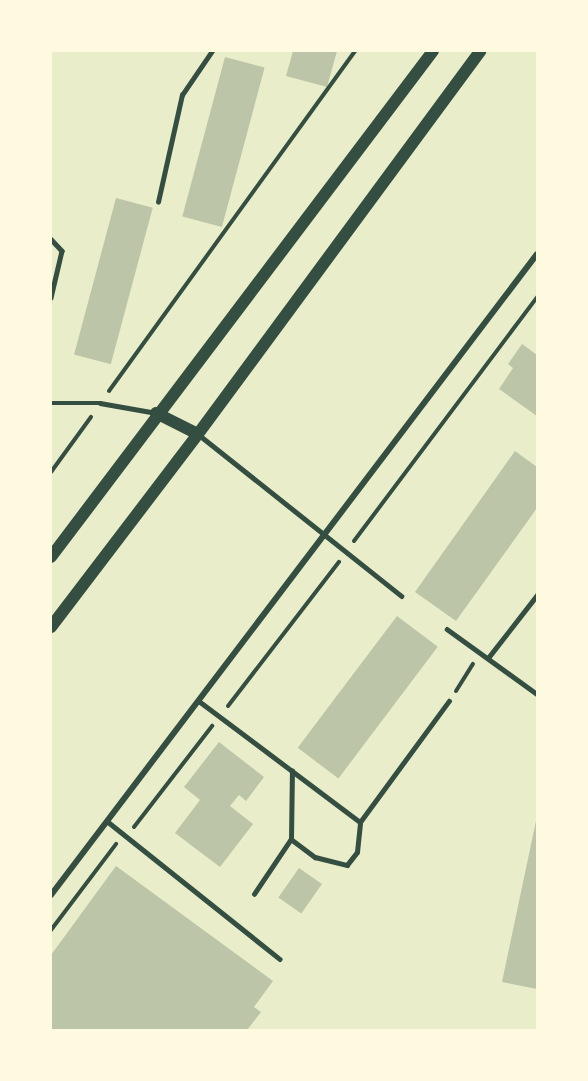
<!DOCTYPE html>
<html>
<head>
<meta charset="utf-8">
<style>
  body { margin:0 }
  #map { position:relative; width:588px; height:1081px; overflow:hidden; background:#e9edc9; font-family:"Playfair Display",serif }
  div>[style] { position:absolute }
  .building>* { inset:0; background:#bcc5a7; transform-origin:0 0 }
  .path>* { height:4px; margin:-2px; padding:0 2px; transform-origin:2px; border-radius:2px; background:#344e41 }
  .service>* { height:4.5px; margin:-2.25px; padding:0 2.25px; transform-origin:2.25px; border-radius:2.25px; background:#344e41 }
  .minor>* { height:6px; margin:-3px; padding:0 3px; transform-origin:3px; border-radius:3px; background:#344e41 }
  .secondary>* { height:12px; margin:-6px; padding:0 6px; transform-origin:6px; border-radius:6px; background:#344e41 }
  span { translate:-50% -50%; white-space:nowrap; text-align:center; line-height:1.15; -webkit-text-stroke:6px #fefae0; paint-order:stroke }
  .frame { position:absolute; inset:0; border:52px solid #fefae0; pointer-events:none }
</style>
</head>
<body>
<div id="map">
  <div class="building">
    <div style="clip-path:polygon(293px 51px,337px 51px,327px 87px,286px 76px)"></div>
    <div style="left:225px;top:57px;width:41px;height:165px;rotate:15deg"></div>
    <div style="left:116px;top:198px;width:38px;height:162px;rotate:15deg"></div>
    <div style="clip-path:polygon(522px 344px,537px 355px,537px 416px,499px 389px,513px 368px,508px 364px)"></div>
    <div style="clip-path:polygon(515px 451px,537px 467px,537px 508px,456px 621px,415px 592px)"></div>
    <div style="left:397px;top:616px;width:51px;height:165px;rotate:37deg"></div>
    <div style="clip-path:polygon(219px 742px,264px 777px,246px 801px,239px 795px,230px 806px,253px 824px,220px 867px,175px 833px,200px 800px,184px 787px)"></div>
    <div style="clip-path:polygon(536px 821px,537px 821px,537px 989px,502px 982px)"></div>
    <div style="clip-path:polygon(116px 866px,273px 981px,254px 1007px,261px 1012px,247px 1030px,51px 1029px,51px 955px)"></div>
    <div style="left:299px;top:868px;width:28px;height:36px;rotate:35deg"></div>
  </div>
  <div class="path">
    <div style="left:109px;top:391px;width:420px;rotate:-54.1deg"></div>
    <div style="left:51px;top:472px;width:68px;rotate:-54deg"></div>
    <div style="left:354px;top:541px;width:305px;rotate:-53.1deg"></div>
    <div style="left:456px;top:691px;width:32px;rotate:-58deg"></div>
    <div style="left:228px;top:706px;width:182px;rotate:-52.4deg"></div>
    <div style="left:134px;top:827px;width:128px;rotate:-52.3deg"></div>
    <div style="left:51px;top:930px;width:108px;rotate:-52.9deg"></div>
  </div>
  <div class="service">
    <div style="left:158px;top:202px;width:110px;rotate:-77.4deg"></div>
    <div style="left:182px;top:95px;width:53px;rotate:-55.7deg"></div>
    <div style="left:51px;top:239px;width:16px;rotate:47deg"></div>
    <div style="left:62px;top:251px;width:48px;rotate:103.2deg"></div>
    <div style="left:51px;top:403px;width:49px"></div>
    <div style="left:100px;top:403px;width:57px;rotate:10.1deg"></div>
    <div style="left:198px;top:434px;width:260px;rotate:38.5deg"></div>
    <div style="left:447px;top:629px;width:111px;rotate:35.8deg"></div>
    <div style="left:488px;top:658px;width:80px;rotate:-52.1deg"></div>
    <div style="left:199px;top:701px;width:201px;rotate:36.9deg"></div>
    <div style="left:360px;top:822px;width:150px;rotate:-53.7deg"></div>
    <div style="left:107px;top:821px;width:221px;rotate:38.6deg"></div>
    <div style="left:291px;top:839px;width:30px;rotate:37deg"></div>
    <div style="left:315px;top:857px;width:33px;rotate:14deg"></div>
    <div style="left:347px;top:865px;width:16px;rotate:-52deg"></div>
    <div style="left:357px;top:852px;width:30px;rotate:-84deg"></div>
    <div style="left:254px;top:894px;width:66px;rotate:-56.1deg"></div>
    <div style="left:291px;top:839px;width:68px;rotate:-89.2deg"></div>
  </div>
  <div class="minor">
    <div style="left:51px;top:895px;width:804px;rotate:-52.83deg"></div>
  </div>
  <div class="secondary">
    <div style="left:156px;top:413px;width:47px;rotate:26.6deg"></div>
    <div style="left:51px;top:557px;width:634px;rotate:-52.95deg"></div>
    <div style="left:51px;top:627px;width:243px;rotate:-52.7deg"></div>
    <div style="left:198px;top:434px;width:476px;rotate:-53.6deg"></div>
  </div>
  <div class="frame"></div>
</div>
</body>
</html>
